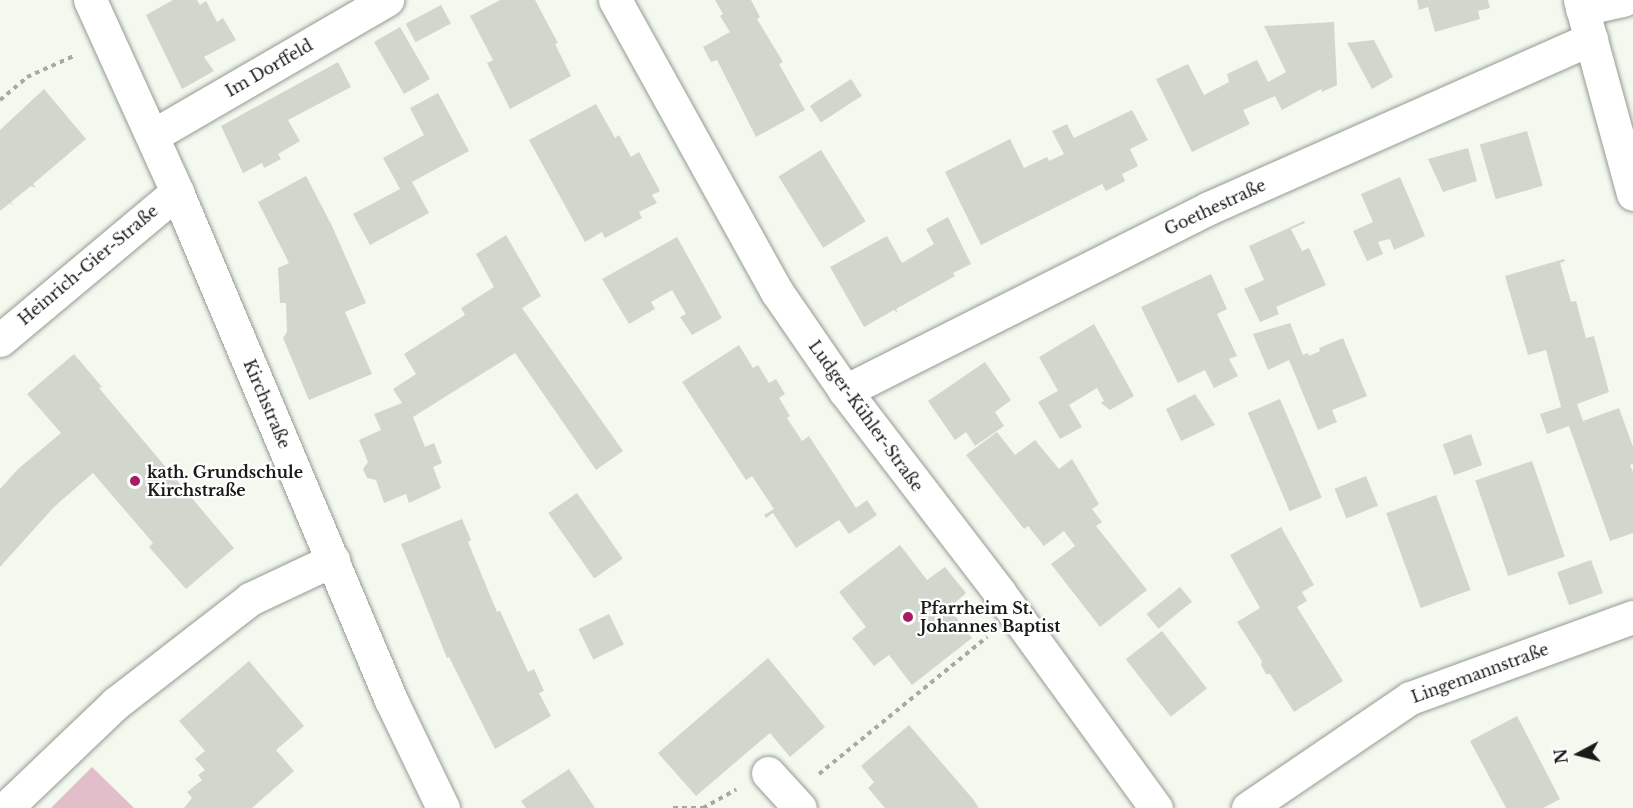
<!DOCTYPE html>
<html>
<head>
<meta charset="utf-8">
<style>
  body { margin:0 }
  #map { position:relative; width:1633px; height:808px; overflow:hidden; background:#f3f9ef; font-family:"Libre Baskerville",serif }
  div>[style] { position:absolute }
  .green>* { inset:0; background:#e1bec9 }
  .building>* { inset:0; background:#d2d7ce; transform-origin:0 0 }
  .path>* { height:4px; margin-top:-2px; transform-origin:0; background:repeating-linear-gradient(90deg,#a5aaa2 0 4.5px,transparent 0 9px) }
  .roads { filter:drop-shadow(0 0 2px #959a92) drop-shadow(0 0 2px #959a92) }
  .minor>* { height:33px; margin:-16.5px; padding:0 16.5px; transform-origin:16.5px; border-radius:16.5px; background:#fff }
  .dots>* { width:16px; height:16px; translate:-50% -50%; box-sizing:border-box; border:3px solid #fff; border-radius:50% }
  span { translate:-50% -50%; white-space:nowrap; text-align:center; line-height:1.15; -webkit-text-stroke:4.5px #fff; paint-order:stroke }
  .street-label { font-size:16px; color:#191b18 }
  .poi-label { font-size:16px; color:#191b18; font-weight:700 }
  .left { translate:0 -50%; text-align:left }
  .north { position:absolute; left:1549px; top:724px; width:60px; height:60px; -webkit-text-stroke:4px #fff; paint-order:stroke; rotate:263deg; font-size:16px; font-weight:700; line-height:24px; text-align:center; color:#191b18 }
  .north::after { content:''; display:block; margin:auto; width:21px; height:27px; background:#191b18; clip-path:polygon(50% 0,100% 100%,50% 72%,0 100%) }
</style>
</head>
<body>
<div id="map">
  <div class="green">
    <div style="clip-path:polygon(92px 767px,134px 808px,51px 808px)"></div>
  </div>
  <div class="building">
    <div style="clip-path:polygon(173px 0,197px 0,200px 5px,206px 1px,217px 22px,223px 18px,236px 40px,204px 57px,214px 71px,182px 89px,146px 15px)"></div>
    <div style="clip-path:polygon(500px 0,535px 0,558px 43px,555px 44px,571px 76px,510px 109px,487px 63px,493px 60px,470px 16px)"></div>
    <div style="clip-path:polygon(715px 0,751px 0,760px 17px,757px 19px,783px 62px,779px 64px,805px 110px,756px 137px,717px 60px,711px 62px,703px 47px,730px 32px,720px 16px,723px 14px)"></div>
    <div style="clip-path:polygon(1417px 0,1488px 0,1490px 8px,1478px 11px,1480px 19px,1435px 32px,1428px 7px,1419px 10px)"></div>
    <div style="left:441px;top:5px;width:21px;height:40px;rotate:62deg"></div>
    <div style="clip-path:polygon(1334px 22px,1337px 85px,1322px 92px,1321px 89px,1282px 110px,1275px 96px,1243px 110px,1250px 124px,1192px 152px,1156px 79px,1188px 64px,1204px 95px,1229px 82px,1227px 74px,1257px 60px,1268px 82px,1286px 72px,1264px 26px)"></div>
    <div style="left:400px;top:27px;width:60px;height:30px;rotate:60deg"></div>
    <div style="clip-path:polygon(1374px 40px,1393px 77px,1372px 89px,1347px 43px)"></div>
    <div style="clip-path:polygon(338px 62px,351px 87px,288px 120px,300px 141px,278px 154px,281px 159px,264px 168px,262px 163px,243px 173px,221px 126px)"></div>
    <div style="left:851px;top:79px;width:20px;height:49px;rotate:57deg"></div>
    <div style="clip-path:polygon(44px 89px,86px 139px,33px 184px,36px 188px,31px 186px,11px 202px,14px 206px,10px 203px,0 211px,0 130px)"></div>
    <div style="clip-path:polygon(438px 93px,469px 151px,412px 182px,429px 213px,370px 245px,353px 214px,400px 189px,383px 158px,424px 135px,410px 108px)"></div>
    <div style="clip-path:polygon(596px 104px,615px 138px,619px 135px,631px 157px,639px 152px,660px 191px,652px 195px,657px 203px,639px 212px,642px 218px,605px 238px,602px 232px,585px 242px,529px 140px)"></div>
    <div style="clip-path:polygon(1132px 110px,1148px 140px,1130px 149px,1138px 166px,1122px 174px,1125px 181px,1106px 191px,1102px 184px,981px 245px,945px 172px,1010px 139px,1024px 168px,1047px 157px,1049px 161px,1064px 154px,1052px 131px,1067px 124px,1074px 138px)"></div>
    <div style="left:1527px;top:131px;width:57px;height:49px;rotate:74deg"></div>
    <div style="clip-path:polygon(1468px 148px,1477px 181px,1443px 192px,1428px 159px)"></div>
    <div style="left:821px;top:150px;width:84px;height:50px;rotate:58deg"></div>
    <div style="clip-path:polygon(306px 176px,332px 226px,366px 303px,345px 312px,372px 374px,309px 400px,283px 338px,287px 332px,286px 303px,280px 303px,278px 268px,289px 263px,258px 202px)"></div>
    <div style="clip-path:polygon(1400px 177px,1425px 236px,1394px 250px,1390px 239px,1381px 241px,1378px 242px,1383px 254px,1367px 261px,1353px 231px,1373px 222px,1361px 194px)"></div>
    <div style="clip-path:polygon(948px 217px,971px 264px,953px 273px,955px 276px,896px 309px,898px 313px,894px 310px,864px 327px,830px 267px,887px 236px,902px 263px,934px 244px,926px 229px)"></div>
    <div style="clip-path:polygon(1304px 221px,1305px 223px,1291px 229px,1302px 251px,1309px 248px,1326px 285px,1276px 307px,1279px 314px,1260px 322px,1244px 289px,1264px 280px,1249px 246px)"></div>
    <div style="clip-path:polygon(506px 235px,541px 296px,522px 308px,623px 451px,596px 470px,515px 353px,413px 417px,425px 447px,434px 443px,442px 463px,433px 467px,441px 488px,409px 503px,406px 494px,384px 503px,376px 480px,367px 478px,363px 469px,368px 462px,359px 440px,381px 430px,374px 414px,402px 403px,393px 389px,416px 374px,404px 354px,465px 315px,461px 308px,494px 287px,476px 254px)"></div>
    <div style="clip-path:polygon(677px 237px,722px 318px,692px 335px,680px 317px,686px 314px,672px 290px,651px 302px,655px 309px,629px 324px,602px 279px)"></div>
    <div style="clip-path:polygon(1564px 259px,1565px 261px,1560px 263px,1571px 302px,1576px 301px,1586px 338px,1594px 336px,1609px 392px,1577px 404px,1583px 421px,1619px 408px,1633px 447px,1633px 464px,1630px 465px,1633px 472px,1633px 533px,1610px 541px,1569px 426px,1547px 434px,1540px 414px,1561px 407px,1546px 350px,1528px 355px,1505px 276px)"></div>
    <div style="clip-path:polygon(1211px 274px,1227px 309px,1217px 314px,1237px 356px,1229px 359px,1238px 376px,1214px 388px,1205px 370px,1178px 383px,1141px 307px)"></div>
    <div style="clip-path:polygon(1290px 323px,1303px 355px,1308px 353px,1309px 356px,1320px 351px,1319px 348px,1343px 338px,1367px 396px,1332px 410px,1337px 422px,1318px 430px,1289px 360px,1268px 370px,1253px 334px)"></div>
    <div style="clip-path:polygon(1094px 324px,1134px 396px,1110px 410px,1101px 403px,1104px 401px,1097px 388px,1069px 405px,1082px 427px,1060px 439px,1038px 402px,1058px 391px,1039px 357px)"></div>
    <div style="clip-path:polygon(739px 345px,753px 368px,758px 365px,769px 383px,776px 379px,785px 394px,779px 398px,790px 416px,787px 418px,802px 441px,809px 436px,856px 508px,867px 500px,877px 515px,849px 534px,839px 520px,796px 548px,773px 513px,766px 518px,764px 515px,774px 509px,752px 476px,746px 480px,682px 382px)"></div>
    <div style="clip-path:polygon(74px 354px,102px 387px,99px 388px,234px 548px,186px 589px,149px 547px,153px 543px,93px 473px,54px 507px,0 567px,0 489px,18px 469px,61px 433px,27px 394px)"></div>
    <div style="clip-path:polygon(985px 362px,1011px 400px,995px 412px,1004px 426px,975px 446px,966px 432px,955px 440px,928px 401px)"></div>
    <div style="clip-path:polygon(1195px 394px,1215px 425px,1181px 441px,1166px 409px)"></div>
    <div style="left:1280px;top:399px;width:107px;height:35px;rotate:67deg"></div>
    <div style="clip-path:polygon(997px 432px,1015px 455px,1035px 440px,1059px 469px,1072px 459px,1099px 504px,1092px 509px,1102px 522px,1096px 526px,1147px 590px,1100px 627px,1051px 564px,1075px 546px,1064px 531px,1044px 546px,1028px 526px,1024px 529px,966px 455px)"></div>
    <div style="left:1471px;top:434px;width:33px;height:30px;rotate:70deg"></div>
    <div style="left:1532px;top:461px;width:101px;height:60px;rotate:71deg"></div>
    <div style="left:1366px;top:476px;width:32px;height:34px;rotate:68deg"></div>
    <div style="left:577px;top:493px;width:80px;height:35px;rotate:55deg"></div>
    <div style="left:1436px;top:495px;width:101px;height:53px;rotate:70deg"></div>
    <div style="clip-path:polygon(462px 519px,471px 540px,468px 542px,497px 612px,500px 611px,528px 672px,534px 669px,544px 691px,539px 693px,551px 716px,495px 749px,449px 657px,447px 658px,401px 544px)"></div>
    <div style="clip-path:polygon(1281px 527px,1314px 585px,1302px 592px,1307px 601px,1297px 607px,1343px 681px,1294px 712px,1270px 674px,1266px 674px,1261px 665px,1262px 661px,1237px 622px,1260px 608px,1230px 555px)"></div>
    <div style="clip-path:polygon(900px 545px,927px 580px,945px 567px,966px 593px,949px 608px,972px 638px,912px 685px,889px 655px,874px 666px,852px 638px,866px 627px,839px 592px)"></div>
    <div style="left:1591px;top:560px;width:35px;height:36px;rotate:70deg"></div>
    <div style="left:1180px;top:587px;width:19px;height:43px;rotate:51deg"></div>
    <div style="left:609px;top:614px;width:34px;height:34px;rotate:64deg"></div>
    <div style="left:1162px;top:631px;width:73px;height:46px;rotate:52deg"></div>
    <div style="clip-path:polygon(768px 658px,825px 727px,790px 757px,770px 733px,696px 796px,658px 753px)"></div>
    <div style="clip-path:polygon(249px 661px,304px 726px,276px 750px,294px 771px,252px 808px,184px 808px,192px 798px,187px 792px,202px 780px,198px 775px,205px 770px,195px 759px,205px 751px,179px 721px)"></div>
    <div style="clip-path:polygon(1517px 716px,1560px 799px,1543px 808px,1506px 808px,1470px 741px)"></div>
    <div style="clip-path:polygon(909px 725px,973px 799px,979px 808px,885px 808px,879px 801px,868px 788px,874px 782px,861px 766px)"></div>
    <div style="clip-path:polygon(569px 769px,595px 808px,526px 808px,521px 801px)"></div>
  </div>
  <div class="path">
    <div style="left:0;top:100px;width:35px;rotate:-40deg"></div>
    <div style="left:27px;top:77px;width:54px;rotate:-24.2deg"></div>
    <div style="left:819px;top:774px;width:217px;rotate:-39.2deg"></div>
    <div style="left:673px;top:808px;width:30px"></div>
    <div style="left:703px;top:808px;width:38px;rotate:-29deg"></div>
  </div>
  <div class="roads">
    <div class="minor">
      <div style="left:90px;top:0;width:211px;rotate:65.6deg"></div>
      <div style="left:177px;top:192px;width:551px;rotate:67.16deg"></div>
      <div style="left:391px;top:700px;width:120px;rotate:64.3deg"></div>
      <div style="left:615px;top:0;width:334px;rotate:61deg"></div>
      <div style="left:777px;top:292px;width:120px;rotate:55.5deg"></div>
      <div style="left:845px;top:391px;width:253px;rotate:52.5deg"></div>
      <div style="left:999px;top:592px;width:267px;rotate:54deg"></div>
      <div style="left:1580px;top:0;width:201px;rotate:74.7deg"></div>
      <div style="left:1582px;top:9px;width:42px;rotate:-12.4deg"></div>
      <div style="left:152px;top:136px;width:272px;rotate:-30.1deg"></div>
      <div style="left:0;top:340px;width:231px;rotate:-39.9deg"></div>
      <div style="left:845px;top:391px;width:407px;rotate:-26.7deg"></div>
      <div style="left:1209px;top:208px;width:418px;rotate:-23.9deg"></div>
      <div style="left:768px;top:773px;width:47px;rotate:47.6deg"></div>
      <div style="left:6px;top:808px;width:152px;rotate:-43.7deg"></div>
      <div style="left:116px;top:703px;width:170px;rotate:-37.8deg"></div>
      <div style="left:250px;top:599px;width:92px;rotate:-25.2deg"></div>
      <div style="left:1248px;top:808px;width:196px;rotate:-34.2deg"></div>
      <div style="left:1410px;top:698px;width:237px;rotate:-20deg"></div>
    </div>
  </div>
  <div class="dots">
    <div style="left:135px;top:481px;background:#a61b62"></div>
    <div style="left:908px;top:617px;background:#a61b62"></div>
  </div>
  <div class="street-label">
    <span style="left:269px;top:68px;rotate:-30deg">Im Dorffeld</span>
    <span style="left:1215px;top:207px;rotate:-25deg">Goethestraße</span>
    <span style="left:88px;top:265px;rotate:-40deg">Heinrich-Gier-Straße</span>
    <span style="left:267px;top:404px;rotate:67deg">Kirchstraße</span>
    <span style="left:866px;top:416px;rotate:54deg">Ludger-Kühler-Straße</span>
    <span style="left:1480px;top:673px;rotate:-20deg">Lingemannstraße</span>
  </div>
  <div class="poi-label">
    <span class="left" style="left:147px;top:481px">kath. Grundschule<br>Kirchstraße</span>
    <span class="left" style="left:920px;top:617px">Pfarrheim St.<br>Johannes Baptist</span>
  </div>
  <div class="north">N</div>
</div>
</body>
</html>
